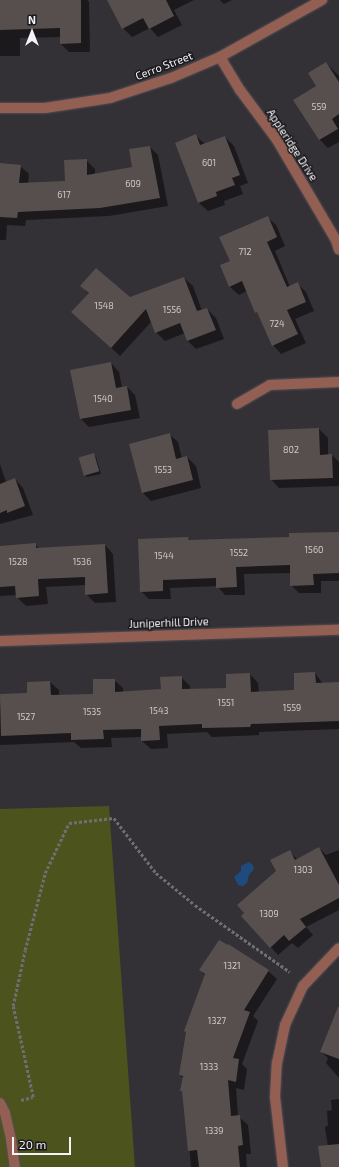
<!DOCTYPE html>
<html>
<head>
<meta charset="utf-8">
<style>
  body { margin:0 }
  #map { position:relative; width:339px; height:1167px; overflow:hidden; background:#333036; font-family:"Exo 2",sans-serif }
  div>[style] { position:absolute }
  .green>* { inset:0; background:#4d531c }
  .water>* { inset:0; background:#1f4a7d }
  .shadow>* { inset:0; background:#0007 }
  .building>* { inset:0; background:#574f4e; transform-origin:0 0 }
  .path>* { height:2.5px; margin-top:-1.25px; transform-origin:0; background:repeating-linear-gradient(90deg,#716e73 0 3px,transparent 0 5px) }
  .roads { filter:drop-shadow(0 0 1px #524f55) drop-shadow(0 0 1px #524f55) }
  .minor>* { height:10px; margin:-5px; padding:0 5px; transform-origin:5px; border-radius:5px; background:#935f53 }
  span { translate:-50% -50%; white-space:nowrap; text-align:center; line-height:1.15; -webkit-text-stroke:3px #1a191b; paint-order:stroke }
  .number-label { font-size:9px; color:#cecacd }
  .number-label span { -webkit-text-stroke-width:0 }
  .street-label { font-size:11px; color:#f5f3f7 }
  .north { position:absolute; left:12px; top:12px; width:40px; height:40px; -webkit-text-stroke:3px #1a191b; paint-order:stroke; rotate:0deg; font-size:11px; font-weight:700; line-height:16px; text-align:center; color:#f5f3f7 }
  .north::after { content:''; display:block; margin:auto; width:14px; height:18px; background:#f5f3f7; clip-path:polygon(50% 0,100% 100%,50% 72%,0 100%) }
  .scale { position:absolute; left:12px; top:1137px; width:59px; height:18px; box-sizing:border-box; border:2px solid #f5f3f7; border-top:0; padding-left:5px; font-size:12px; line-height:14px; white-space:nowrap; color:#f5f3f7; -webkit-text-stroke:3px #1a191b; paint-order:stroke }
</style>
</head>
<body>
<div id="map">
  <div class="green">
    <div style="clip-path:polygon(109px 806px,135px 1167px,0 1167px,0 809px)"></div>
  </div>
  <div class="water">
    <div style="clip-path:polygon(249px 862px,253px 865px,254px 869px,249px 875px,247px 883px,243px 886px,238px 885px,234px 877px,241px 871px,241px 866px)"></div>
  </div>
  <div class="shadow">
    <div style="clip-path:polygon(0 0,87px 0,89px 2px,90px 52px,69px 52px,61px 44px,61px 37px,20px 38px,20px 56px,0 56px)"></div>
    <div style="clip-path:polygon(109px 0,194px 0,174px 10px,182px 25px,158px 37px,150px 28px,132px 37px,123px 28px)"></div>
    <div style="clip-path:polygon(220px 0,232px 0,224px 4px)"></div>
    <div style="clip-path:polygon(326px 63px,339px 76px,339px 142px,328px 148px,320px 140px,295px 100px,317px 86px)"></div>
    <div style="clip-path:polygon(196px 136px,205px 144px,225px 137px,234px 146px,248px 183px,240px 186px,243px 194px,224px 201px,225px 205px,208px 211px,199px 203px)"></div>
    <div style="clip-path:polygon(150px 147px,158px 155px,168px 206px,109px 216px,26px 220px,25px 226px,7px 225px,6px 240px,0 240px,0 164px,20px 166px,29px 174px,28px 184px,66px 182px,86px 160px,95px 169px,95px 174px,133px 168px)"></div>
    <div style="clip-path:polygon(267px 217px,276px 225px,285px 246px,275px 251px,290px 287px,297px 283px,306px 292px,314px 311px,295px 319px,306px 343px,281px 354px,273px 345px,247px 291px,239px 295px,230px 287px,221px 266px,231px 261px)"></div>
    <div style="clip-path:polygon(184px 278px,193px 286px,202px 311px,207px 309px,216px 318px,224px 339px,196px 349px,187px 340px,185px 333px,165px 341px,156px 332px,152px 321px,120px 356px,81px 320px,89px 294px,82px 286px,130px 298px)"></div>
    <div style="clip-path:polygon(111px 363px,119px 372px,122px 388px,127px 387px,135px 395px,140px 418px,89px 427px,81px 419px)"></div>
    <div style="clip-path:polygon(319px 429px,328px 438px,328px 455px,332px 455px,339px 462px,339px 486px,279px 488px,271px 479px)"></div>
    <div style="clip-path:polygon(169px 434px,178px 442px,182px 459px,187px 457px,196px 466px,201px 488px,151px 501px,143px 493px)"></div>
    <div style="clip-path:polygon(93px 454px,96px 457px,101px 474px,87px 477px,84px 474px)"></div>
    <div style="clip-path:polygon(0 464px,6px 482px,15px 479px,23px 488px,33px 515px,0 524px)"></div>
    <div style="clip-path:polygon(339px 533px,339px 581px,321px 581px,321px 593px,299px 593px,291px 585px,291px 573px,244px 574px,245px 595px,225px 595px,217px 586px,170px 588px,171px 599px,149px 599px,141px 591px,188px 538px,191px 541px,290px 538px)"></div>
    <div style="clip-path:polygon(35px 544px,39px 549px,105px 545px,113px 554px,116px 602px,95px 603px,86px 594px,86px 585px,46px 587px,48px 604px,26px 606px,17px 597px,17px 595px,0 596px,0 547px)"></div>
    <div style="clip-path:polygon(315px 673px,323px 684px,339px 683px,339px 729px,259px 732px,259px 735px,212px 737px,207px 732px,167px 734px,168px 748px,151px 749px,142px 741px,142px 737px,111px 738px,112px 747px,81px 748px,74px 742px,0 745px,0 705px,28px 694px,50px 682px,59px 690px,59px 696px,94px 695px,114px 680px,123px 688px,123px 692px,162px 690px,181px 677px,190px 686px,190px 690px,227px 688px,250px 674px,258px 683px,259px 693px,295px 691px)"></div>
    <div style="clip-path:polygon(319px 848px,326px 855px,339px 850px,339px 910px,306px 927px,313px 935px,298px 948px,292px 943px,278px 955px,242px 916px,277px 871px,289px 851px,298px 860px)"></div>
    <div style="clip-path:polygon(200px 970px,268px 971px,277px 979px,253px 1016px,258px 1021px,242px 1064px,247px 1069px,244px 1090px,236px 1088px,238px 1116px,248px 1125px,251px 1154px,246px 1154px,247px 1167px,191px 1167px,183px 1078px,180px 1075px,206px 976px)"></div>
    <div style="clip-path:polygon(339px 1031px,339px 1078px,326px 1063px,328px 1058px,321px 1052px)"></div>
    <div style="clip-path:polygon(339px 1099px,339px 1167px,322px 1167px,328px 1146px,325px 1128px,326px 1126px,328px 1126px,327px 1111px,332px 1110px,331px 1100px)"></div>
  </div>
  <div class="building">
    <div style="clip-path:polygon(0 0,81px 0,81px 43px,60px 44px,60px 28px,0 30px)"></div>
    <div style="clip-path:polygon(107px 0,166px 0,174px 16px,149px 29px,143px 18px,122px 29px)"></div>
    <div style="clip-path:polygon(326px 62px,339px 82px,339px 114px,332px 119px,338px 129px,319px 140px,293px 100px,316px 86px,308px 73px)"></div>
    <div style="clip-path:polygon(196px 134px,200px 145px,225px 136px,240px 175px,232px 178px,235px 185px,216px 192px,217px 196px,198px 203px,175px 143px)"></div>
    <div style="clip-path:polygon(150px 146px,160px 198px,100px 208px,18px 212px,17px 218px,0 217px,0 163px,21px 165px,19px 183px,65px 181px,64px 160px,87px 159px,87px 175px,132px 167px,129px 149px)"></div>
    <div style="clip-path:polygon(268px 216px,277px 237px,267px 242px,287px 287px,298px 282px,306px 302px,287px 310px,298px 334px,272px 346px,257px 312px,255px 313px,242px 281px,229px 287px,220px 265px,230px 261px,219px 237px)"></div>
    <div style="clip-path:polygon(96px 268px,130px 297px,184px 277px,197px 311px,207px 308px,216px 330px,187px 341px,180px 323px,155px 333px,146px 309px,111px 348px,71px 312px,89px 293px,80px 286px)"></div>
    <div style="clip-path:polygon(111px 362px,116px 388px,127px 386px,131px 410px,80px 419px,70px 370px)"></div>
    <div style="clip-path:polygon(319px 428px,320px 455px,332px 454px,333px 478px,270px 480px,268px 430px)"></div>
    <div style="clip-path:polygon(170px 433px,176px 459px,187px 456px,193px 480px,142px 493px,129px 444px)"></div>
    <div style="left:94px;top:453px;width:19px;height:16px;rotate:74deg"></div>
    <div style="clip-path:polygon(15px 478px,25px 506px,7px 513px,7px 510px,0 513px,0 484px)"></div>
    <div style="clip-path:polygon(339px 532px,339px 573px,313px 574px,314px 585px,290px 586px,290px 565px,236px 567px,237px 587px,216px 588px,216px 578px,163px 580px,163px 591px,140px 592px,138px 539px,188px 537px,189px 540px,289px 537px,289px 533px)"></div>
    <div style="clip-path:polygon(36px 543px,36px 548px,105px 544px,108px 593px,85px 595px,85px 577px,38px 579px,39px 596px,16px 598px,15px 586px,0 587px,0 546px)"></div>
    <div style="clip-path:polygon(315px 672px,316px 683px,339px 682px,339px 721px,251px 724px,250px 727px,202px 728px,202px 724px,159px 726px,160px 740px,141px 741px,141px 729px,103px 730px,104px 739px,71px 740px,71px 733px,1px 736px,0 694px,27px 693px,27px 682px,50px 681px,51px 695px,93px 694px,93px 679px,115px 679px,115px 692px,161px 689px,160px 677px,182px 676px,182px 689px,226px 688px,226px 674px,250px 673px,251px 692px,294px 690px,294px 673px)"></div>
    <div style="clip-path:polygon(319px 847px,339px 885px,339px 898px,300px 919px,306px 927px,289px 941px,284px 935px,270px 948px,241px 916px,244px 913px,237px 905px,276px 871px,270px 860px,290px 850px,295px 860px)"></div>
    <div style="clip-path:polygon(219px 940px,228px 945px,228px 944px,269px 970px,244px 1010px,250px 1012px,233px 1058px,239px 1059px,236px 1082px,228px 1080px,231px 1116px,240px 1115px,243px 1145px,238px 1146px,240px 1167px,199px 1167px,197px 1150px,188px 1151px,182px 1091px,180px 1091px,183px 1076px,179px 1075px,186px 1032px,184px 1031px,205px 974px,199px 970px)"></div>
    <div style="clip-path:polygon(338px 1007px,339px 1007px,339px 1059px,320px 1052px)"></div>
    <div style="clip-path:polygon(339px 1144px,339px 1167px,321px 1167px,318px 1146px)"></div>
  </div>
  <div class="path">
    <div style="left:21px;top:1100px;width:12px;rotate:-14deg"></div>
    <div style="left:33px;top:1097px;width:93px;rotate:-102.4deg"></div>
    <div style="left:13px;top:1006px;width:57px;rotate:-77.9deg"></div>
    <div style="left:25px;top:950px;width:80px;rotate:-75.4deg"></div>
    <div style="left:45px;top:873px;width:55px;rotate:-64.4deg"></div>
    <div style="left:69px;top:823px;width:45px;rotate:-6.3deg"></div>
    <div style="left:114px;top:818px;width:69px;rotate:52.6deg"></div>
    <div style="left:156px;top:873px;width:50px;rotate:39.4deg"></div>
    <div style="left:195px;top:905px;width:116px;rotate:35.2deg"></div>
  </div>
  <div class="roads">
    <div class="minor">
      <div style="left:220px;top:57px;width:39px;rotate:59deg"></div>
      <div style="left:240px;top:90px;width:62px;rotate:53.5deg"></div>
      <div style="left:277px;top:140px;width:116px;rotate:59.5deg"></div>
      <div style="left:336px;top:240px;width:10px;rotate:73deg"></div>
      <div style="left:0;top:108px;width:45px"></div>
      <div style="left:45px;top:108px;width:66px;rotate:-8.7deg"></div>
      <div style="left:110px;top:98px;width:64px;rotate:-18.2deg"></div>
      <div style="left:171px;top:78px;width:53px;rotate:-23.2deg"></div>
      <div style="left:220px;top:57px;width:117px;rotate:-29.2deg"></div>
      <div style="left:237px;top:404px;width:38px;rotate:-30deg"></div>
      <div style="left:270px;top:385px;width:69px;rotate:-2.5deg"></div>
      <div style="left:0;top:641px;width:339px;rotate:-1.9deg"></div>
      <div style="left:0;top:1103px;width:11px;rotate:63deg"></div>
      <div style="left:5px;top:1113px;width:28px;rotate:77deg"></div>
      <div style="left:11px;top:1140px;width:27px;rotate:82deg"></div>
      <div style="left:283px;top:1167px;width:70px;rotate:-96.5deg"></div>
      <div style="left:275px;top:1097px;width:34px;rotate:-87deg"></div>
      <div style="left:277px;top:1063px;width:39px;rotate:-78deg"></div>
      <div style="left:285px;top:1025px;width:43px;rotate:-65.2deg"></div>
      <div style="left:303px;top:986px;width:52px;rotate:-46.5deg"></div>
    </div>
  </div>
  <div class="number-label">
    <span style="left:319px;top:107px">559</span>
    <span style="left:209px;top:163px">601</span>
    <span style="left:133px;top:184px">609</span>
    <span style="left:64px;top:195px">617</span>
    <span style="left:245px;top:252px">712</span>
    <span style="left:104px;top:306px">1548</span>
    <span style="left:172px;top:310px">1556</span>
    <span style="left:277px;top:324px">724</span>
    <span style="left:103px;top:399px">1540</span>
    <span style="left:291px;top:450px">802</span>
    <span style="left:163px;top:470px">1553</span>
    <span style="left:314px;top:550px">1560</span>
    <span style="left:239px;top:553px">1552</span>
    <span style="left:164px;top:556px">1544</span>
    <span style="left:18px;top:562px">1528</span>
    <span style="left:82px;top:562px">1536</span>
    <span style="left:226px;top:703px">1551</span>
    <span style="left:292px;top:708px">1559</span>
    <span style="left:159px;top:711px">1543</span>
    <span style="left:92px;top:712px">1535</span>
    <span style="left:26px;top:717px">1527</span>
    <span style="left:303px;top:870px">1303</span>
    <span style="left:269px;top:914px">1309</span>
    <span style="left:232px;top:966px">1321</span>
    <span style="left:217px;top:1021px">1327</span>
    <span style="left:209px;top:1067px">1333</span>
    <span style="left:214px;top:1131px">1339</span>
  </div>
  <div class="street-label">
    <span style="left:164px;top:66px;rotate:-21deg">Cerro Street</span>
    <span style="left:292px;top:145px;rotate:57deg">Appleridge Drive</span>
    <span style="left:169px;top:623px;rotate:-2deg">Juniperhill Drive</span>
  </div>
  <div class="north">N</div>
  <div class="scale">20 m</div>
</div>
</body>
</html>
